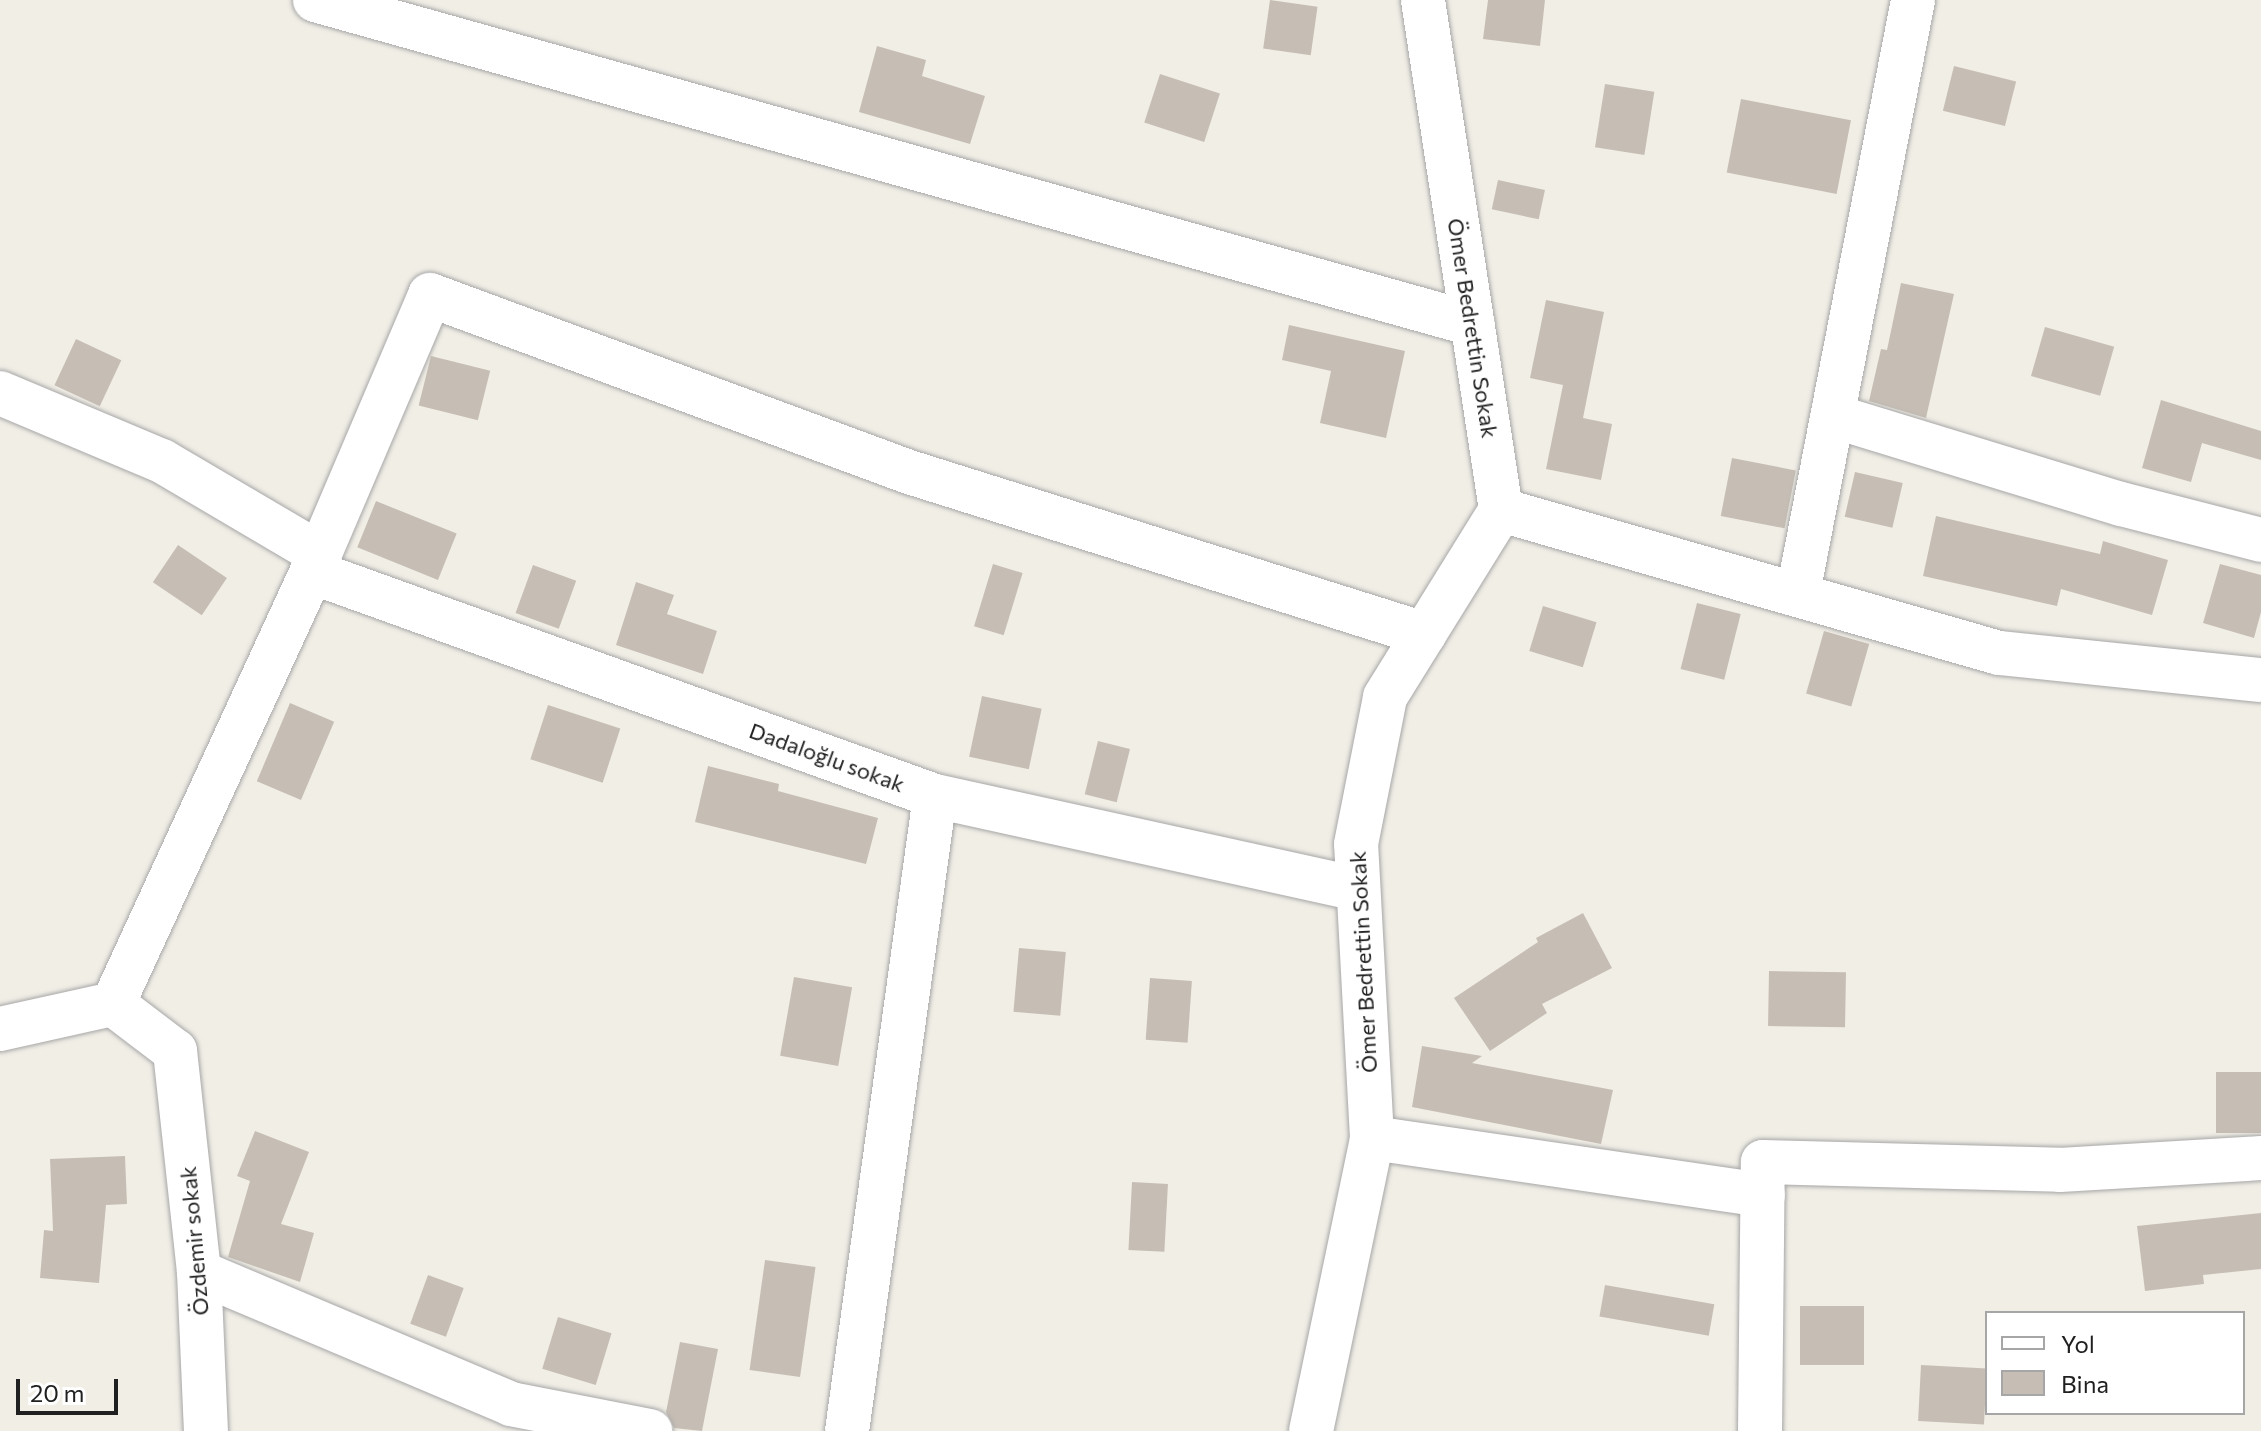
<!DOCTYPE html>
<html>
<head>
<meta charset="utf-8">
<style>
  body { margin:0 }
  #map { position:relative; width:2261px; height:1431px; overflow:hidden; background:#f1eee6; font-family:Commissioner,sans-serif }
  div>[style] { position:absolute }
  .building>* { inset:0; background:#c6beb5; transform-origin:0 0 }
  .roads { filter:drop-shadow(0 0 2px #a7a7a7) drop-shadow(0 0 2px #a7a7a7) }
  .minor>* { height:44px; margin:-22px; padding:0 22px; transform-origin:22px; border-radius:22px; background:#fff }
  span { translate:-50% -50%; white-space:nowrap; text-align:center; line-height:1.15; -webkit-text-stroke:6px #fff; paint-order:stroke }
  .street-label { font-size:22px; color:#202020 }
  .legend { position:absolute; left:1985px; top:1311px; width:260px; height:104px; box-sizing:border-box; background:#fff; border:2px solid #a6a6a6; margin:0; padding:10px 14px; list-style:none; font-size:24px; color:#202020 }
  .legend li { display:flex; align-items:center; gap:16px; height:40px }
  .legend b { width:40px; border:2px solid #a6a6a6 }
  .scale { position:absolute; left:16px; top:1379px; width:102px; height:36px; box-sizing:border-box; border:4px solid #202020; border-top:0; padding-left:10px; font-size:24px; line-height:28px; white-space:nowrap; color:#202020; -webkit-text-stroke:6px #fff; paint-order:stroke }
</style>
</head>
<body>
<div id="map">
  <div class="building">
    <div style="left:1270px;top:0;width:48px;height:49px;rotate:8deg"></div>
    <div style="clip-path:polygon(1488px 0,1545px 0,1540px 46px,1483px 39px)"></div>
    <div style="clip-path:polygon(877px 46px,926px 60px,922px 76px,985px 96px,970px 144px,859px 112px)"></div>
    <div style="left:1954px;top:66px;width:64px;height:46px;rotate:14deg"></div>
    <div style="left:1160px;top:74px;width:63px;height:51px;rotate:18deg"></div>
    <div style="left:1605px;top:84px;width:50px;height:64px;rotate:9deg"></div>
    <div style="left:1741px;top:99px;width:112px;height:75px;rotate:11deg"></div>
    <div style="left:1498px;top:180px;width:48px;height:30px;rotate:12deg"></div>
    <div style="clip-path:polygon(1901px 283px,1954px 294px,1926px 418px,1869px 401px,1881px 349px,1887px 350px)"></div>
    <div style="clip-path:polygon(1546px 300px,1604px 312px,1583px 418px,1612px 424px,1601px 480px,1546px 469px,1563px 385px,1530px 378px)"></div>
    <div style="clip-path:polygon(1289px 325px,1405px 351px,1386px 438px,1320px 423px,1331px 371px,1282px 360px)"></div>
    <div style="left:2045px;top:327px;width:72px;height:51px;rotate:16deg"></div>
    <div style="left:76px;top:339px;width:50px;height:51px;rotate:25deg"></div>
    <div style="left:431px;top:356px;width:61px;height:51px;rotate:14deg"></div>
    <div style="clip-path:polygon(2161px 400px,2261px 431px,2261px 460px,2202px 443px,2191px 482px,2142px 468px)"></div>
    <div style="left:1732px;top:458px;width:65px;height:59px;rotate:11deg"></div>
    <div style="left:1855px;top:472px;width:49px;height:46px;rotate:13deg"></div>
    <div style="left:376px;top:501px;width:87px;height:50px;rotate:22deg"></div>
    <div style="clip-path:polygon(1936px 516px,2100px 554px,2103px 541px,2168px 560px,2152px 615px,2061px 589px,2057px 606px,1923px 576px)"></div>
    <div style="left:178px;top:545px;width:59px;height:45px;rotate:34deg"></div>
    <div style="left:993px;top:564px;width:31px;height:65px;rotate:17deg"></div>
    <div style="clip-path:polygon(2220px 564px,2261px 575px,2261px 612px,2254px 638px,2203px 623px)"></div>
    <div style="left:533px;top:565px;width:46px;height:51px;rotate:20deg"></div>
    <div style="clip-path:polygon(636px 582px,674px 595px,667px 614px,717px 631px,703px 674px,616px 645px)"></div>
    <div style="left:1697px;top:603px;width:45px;height:68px;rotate:14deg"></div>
    <div style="left:1543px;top:606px;width:56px;height:47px;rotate:17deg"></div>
    <div style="left:1824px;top:631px;width:47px;height:65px;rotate:16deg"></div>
    <div style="left:982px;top:696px;width:61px;height:62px;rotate:12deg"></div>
    <div style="left:290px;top:703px;width:48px;height:85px;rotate:23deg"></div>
    <div style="left:548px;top:705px;width:76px;height:57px;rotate:18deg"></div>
    <div style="left:1098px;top:741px;width:33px;height:55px;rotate:14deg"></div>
    <div style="clip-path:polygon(708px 766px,779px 784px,778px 791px,878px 818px,866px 864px,695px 822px)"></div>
    <div style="clip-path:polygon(1583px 913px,1612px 968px,1542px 1004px,1547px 1013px,1490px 1051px,1454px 998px,1538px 942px,1536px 938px)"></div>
    <div style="left:1019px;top:948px;width:47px;height:64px;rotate:5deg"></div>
    <div style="left:1769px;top:971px;width:77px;height:55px;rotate:1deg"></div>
    <div style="left:794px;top:977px;width:59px;height:80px;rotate:10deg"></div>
    <div style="left:1150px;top:978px;width:42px;height:62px;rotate:4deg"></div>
    <div style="clip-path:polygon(1422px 1046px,1482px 1056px,1472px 1063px,1613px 1090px,1601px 1144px,1412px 1107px)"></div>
    <div style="left:2261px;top:1072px;width:61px;height:45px;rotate:90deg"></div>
    <div style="clip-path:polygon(255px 1131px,309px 1152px,281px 1224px,314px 1233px,300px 1282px,228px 1257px,250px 1181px,237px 1176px)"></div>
    <div style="clip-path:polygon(125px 1156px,127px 1204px,106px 1205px,99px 1283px,40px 1278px,44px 1230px,53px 1231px,50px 1159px)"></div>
    <div style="left:1132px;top:1182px;width:36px;height:68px;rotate:3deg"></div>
    <div style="clip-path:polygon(2261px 1213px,2261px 1269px,2203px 1275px,2204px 1284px,2145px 1291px,2137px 1226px)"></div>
    <div style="left:765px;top:1260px;width:51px;height:111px;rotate:8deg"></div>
    <div style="left:428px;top:1275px;width:38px;height:52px;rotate:20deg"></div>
    <div style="left:1605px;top:1285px;width:111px;height:32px;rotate:10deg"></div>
    <div style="left:1800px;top:1306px;width:64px;height:59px"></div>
    <div style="left:558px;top:1317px;width:56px;height:54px;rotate:17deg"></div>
    <div style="clip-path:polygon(680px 1342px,718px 1349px,702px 1431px,674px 1428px,666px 1412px)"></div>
    <div style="left:1921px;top:1365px;width:66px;height:56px;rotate:3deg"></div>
  </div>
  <div class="roads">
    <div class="minor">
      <div style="left:315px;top:0;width:1202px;rotate:15.64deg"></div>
      <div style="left:0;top:393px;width:176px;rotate:22.8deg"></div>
      <div style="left:162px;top:461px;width:183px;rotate:30.5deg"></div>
      <div style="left:1833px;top:416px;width:301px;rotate:17deg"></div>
      <div style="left:2121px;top:504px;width:145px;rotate:14.4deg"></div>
      <div style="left:1501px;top:510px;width:518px;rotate:16.02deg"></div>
      <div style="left:1999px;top:653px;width:263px;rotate:5.9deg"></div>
      <div style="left:312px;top:572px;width:662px;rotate:19.78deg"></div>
      <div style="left:935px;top:796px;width:433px;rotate:12.4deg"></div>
      <div style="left:1798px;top:593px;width:604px;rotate:-79.02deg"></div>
      <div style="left:113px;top:1004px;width:476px;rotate:-65.3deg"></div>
      <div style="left:312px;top:572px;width:301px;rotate:-66.9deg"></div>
      <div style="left:430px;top:295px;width:511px;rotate:20.28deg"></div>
      <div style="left:909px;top:472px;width:540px;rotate:17.46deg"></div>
      <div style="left:0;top:1029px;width:116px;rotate:-12.5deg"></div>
      <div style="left:113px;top:1004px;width:78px;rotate:37.2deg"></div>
      <div style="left:175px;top:1051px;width:222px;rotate:83.8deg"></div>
      <div style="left:199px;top:1272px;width:159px;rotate:87.5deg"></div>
      <div style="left:1372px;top:1138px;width:395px;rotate:8.3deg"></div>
      <div style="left:199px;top:1272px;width:339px;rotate:22.9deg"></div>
      <div style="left:511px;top:1404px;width:142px;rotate:11deg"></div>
      <div style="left:847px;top:1431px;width:641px;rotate:-82.11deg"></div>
      <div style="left:1311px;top:1431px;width:299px;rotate:-78.2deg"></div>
      <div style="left:1372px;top:1138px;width:294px;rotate:-93.1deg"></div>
      <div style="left:1356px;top:844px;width:150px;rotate:-78.8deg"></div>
      <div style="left:1385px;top:697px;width:220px;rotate:-58.2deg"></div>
      <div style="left:1501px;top:510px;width:516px;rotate:-98.7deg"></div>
      <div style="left:1760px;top:1431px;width:269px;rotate:-89.4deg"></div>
      <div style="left:1763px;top:1162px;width:297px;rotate:1.5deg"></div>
      <div style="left:2060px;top:1170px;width:201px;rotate:-3.4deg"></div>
    </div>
  </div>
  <div class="street-label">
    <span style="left:1473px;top:328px;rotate:81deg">Ömer Bedrettin Sokak</span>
    <span style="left:827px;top:757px;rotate:20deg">Dadaloğlu sokak</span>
    <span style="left:1363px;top:962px;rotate:-93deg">Ömer Bedrettin Sokak</span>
    <span style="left:194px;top:1241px;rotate:-95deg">Özdemir sokak</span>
  </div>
  <ul class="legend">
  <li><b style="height:10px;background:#fff"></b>Yol</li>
  <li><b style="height:22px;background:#c6beb5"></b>Bina</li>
  </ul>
  <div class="scale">20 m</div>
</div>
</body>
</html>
